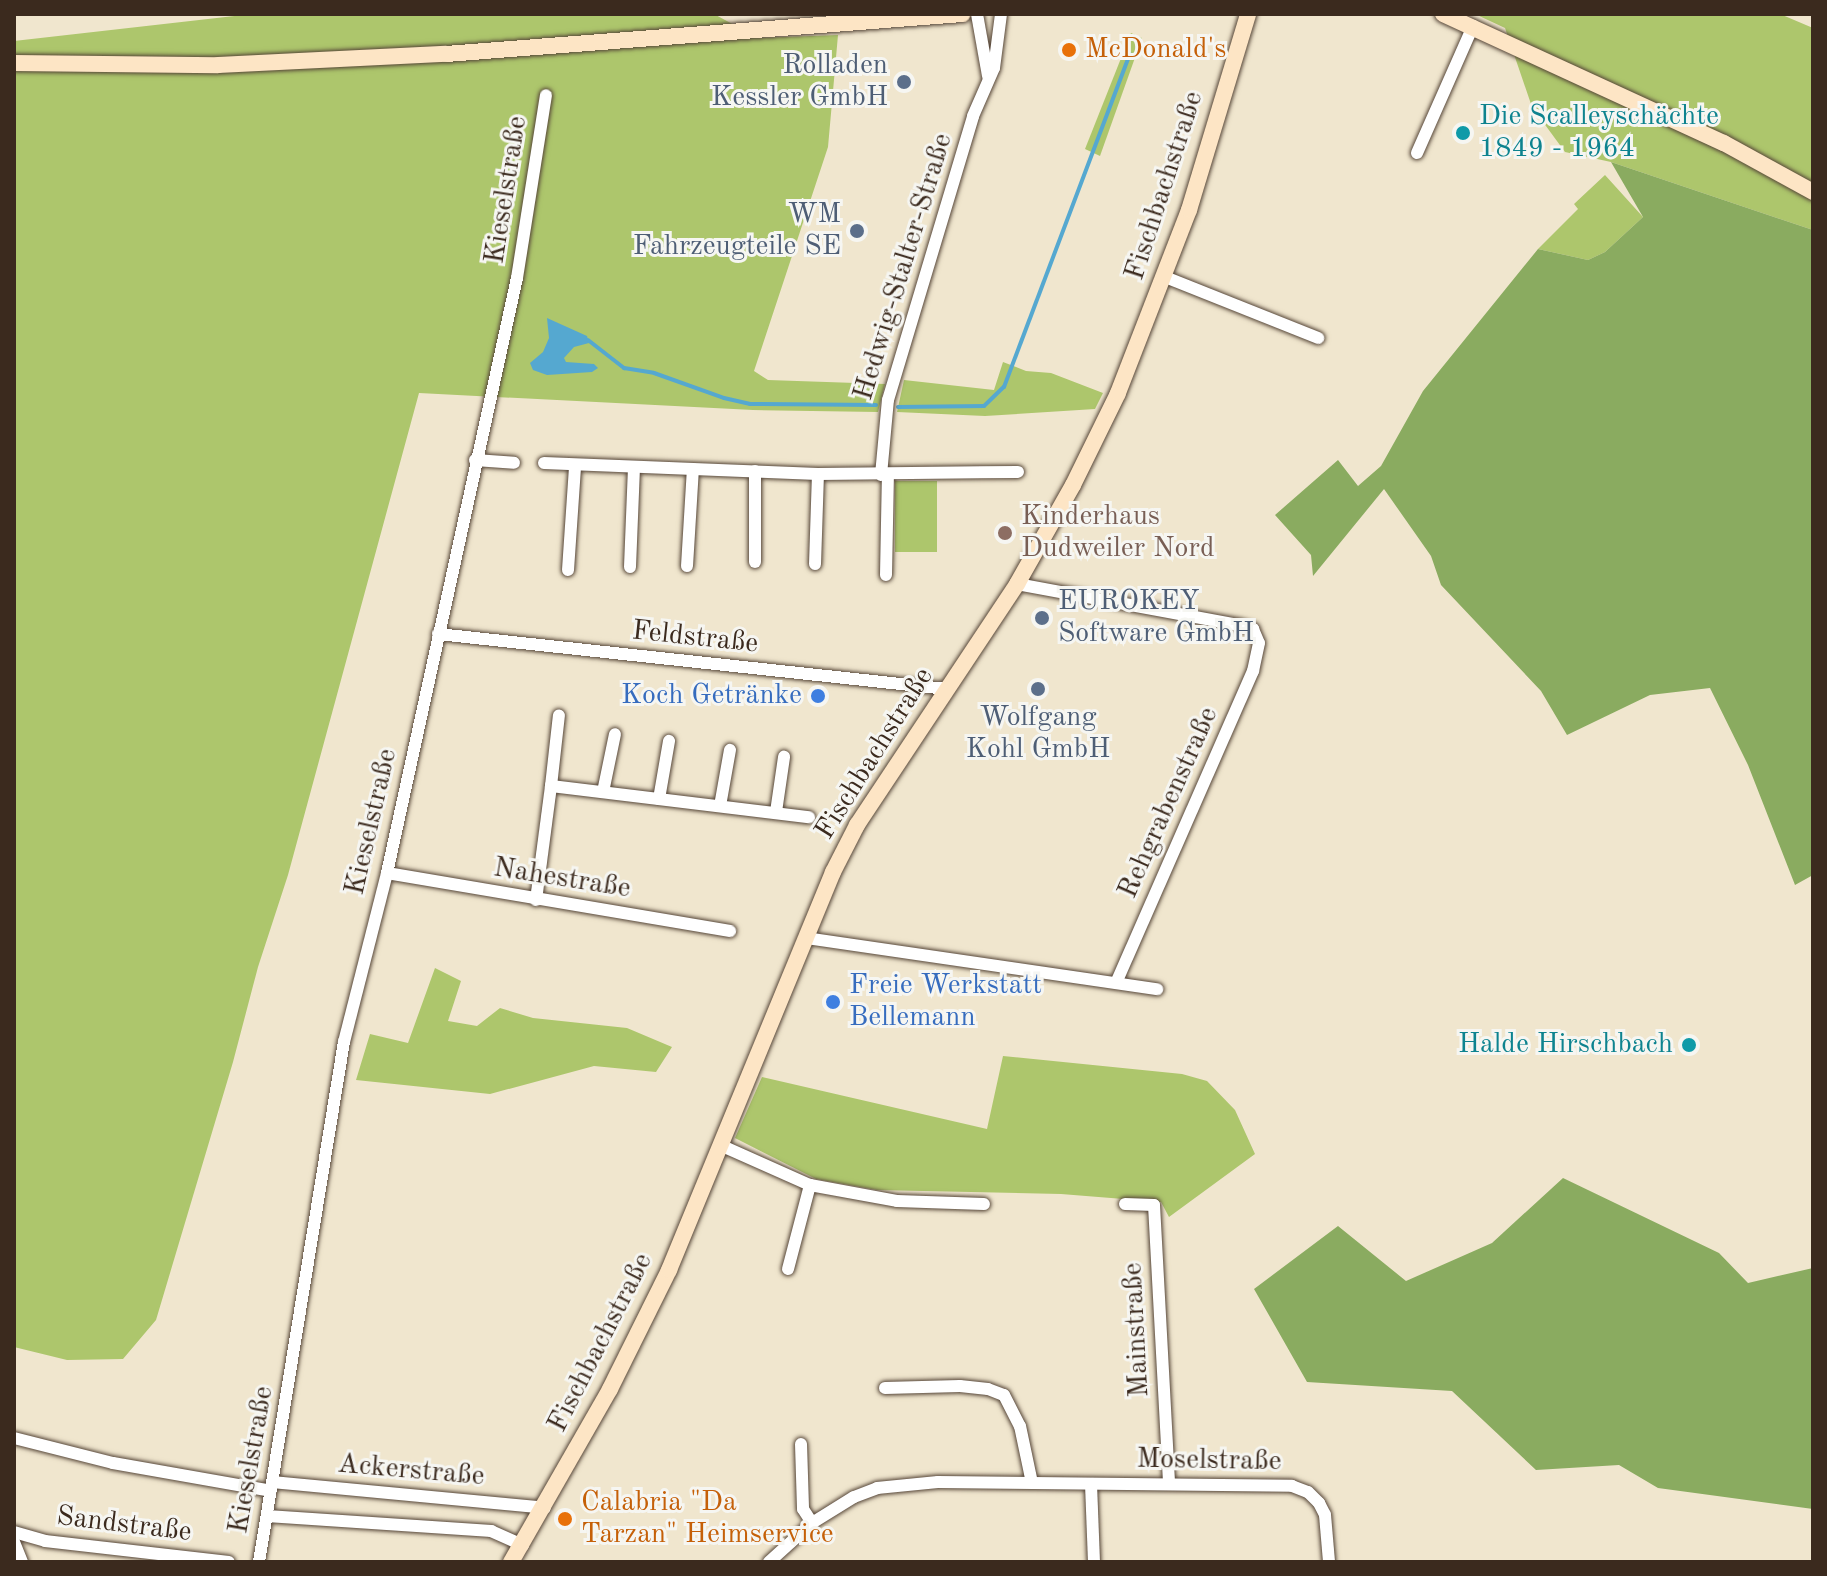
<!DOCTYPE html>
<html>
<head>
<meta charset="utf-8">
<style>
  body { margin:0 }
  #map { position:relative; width:1827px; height:1576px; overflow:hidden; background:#f0e6ce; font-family:"Old Standard TT",serif }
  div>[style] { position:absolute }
  .green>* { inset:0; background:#adc66c; transform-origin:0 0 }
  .forest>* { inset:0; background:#8aab60 }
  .water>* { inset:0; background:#55a8d0 }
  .stream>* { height:4px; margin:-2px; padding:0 2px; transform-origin:2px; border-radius:2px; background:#55a8d0 }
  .roads { filter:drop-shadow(0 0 2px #564638) drop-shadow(0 0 2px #564638) }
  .street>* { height:12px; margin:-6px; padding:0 6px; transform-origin:6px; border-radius:6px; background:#fff }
  .secondary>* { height:16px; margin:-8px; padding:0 8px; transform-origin:8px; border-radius:8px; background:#fde5c5 }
  .dots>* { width:22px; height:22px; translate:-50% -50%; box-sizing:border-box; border:4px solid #f6f6f2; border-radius:50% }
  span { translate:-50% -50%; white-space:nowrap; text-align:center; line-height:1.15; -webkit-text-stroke:6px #f6f6f2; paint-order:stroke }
  .food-label { font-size:28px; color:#c56008 }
  .left { translate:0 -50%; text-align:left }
  .service-label { font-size:28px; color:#4e5e75 }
  .right { translate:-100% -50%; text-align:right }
  .culture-label { font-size:28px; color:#0d838f }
  .street-label { font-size:28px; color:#3b2a1e }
  .education-label { font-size:28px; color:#785e54 }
  .shop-label { font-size:28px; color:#366cbe }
  .frame { position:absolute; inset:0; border:16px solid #3b2a1e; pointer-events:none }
</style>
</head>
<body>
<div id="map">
  <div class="green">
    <div style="clip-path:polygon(252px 14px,714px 14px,758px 38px,838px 35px,828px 147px,754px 371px,768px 380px,885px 384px,878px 412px,753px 410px,419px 393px,288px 875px,258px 967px,233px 1062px,156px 1320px,123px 1359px,67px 1360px,14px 1347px,14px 41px)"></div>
    <div style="clip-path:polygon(1475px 14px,1780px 14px,1813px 28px,1813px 230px,1611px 162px,1565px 152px,1532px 107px,1505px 28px)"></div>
    <div style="clip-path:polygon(1131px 33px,1142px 38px,1100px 156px,1085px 149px)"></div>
    <div style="clip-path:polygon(1605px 175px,1643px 217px,1605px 252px,1588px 260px,1538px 249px,1578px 209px,1574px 204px)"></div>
    <div style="clip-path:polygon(1003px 362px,1026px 371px,1051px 373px,1103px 393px,1095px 409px,985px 416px,897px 412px,904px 380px,994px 390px)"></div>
    <div style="left:895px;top:481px;width:42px;height:71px"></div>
    <div style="clip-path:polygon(435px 968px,461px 981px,448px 1021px,477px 1026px,500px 1008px,533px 1018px,627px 1028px,672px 1047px,656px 1072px,594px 1066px,490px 1094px,356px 1080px,370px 1034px,408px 1043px)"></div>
    <div style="clip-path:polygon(1003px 1056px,1182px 1074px,1207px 1081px,1235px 1110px,1255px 1154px,1169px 1217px,1161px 1202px,1061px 1194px,877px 1190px,816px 1179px,735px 1138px,762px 1077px,987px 1129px)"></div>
  </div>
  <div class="forest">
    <div style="clip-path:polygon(1611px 162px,1813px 230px,1813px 875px,1795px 885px,1748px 765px,1710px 688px,1650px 695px,1567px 735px,1541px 691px,1441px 585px,1431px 556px,1384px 489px,1313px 576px,1311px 555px,1275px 515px,1338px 460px,1358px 486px,1381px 466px,1423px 391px,1538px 249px,1588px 260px,1605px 252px,1643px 217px)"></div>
    <div style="clip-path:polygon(1563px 1178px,1719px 1253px,1748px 1283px,1813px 1268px,1813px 1509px,1658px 1488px,1619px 1465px,1536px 1470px,1452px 1391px,1307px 1382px,1254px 1289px,1338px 1226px,1406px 1281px,1492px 1243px)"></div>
  </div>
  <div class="water">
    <div style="clip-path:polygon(547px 318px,587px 336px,589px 343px,574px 347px,564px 358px,566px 362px,594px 364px,598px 368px,592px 372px,547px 375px,533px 370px,530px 363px,543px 352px,549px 338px)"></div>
  </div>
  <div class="stream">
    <div style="left:588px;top:340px;width:46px;rotate:37.9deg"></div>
    <div style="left:624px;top:368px;width:30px;rotate:9deg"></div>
    <div style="left:654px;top:373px;width:74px;rotate:19.7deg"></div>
    <div style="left:724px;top:398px;width:27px;rotate:13deg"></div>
    <div style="left:750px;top:404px;width:126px;rotate:0.5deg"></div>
    <div style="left:898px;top:407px;width:86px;rotate:-0.7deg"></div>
    <div style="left:984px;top:406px;width:28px;rotate:-44deg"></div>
    <div style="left:1004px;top:387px;width:356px;rotate:-69.3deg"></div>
  </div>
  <div class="roads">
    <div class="street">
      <div style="left:977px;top:14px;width:63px;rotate:79.9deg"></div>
      <div style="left:1417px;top:153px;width:139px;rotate:-66.2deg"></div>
      <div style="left:1165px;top:277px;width:165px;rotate:21.7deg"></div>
      <div style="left:475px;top:460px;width:39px;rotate:4deg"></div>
      <div style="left:544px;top:463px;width:274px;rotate:2.3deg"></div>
      <div style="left:818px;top:474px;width:200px;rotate:-0.6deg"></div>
      <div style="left:881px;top:475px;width:75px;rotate:-84.7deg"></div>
      <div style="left:888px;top:400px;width:296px;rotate:-73.3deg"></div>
      <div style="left:973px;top:116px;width:52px;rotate:-66.4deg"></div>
      <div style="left:994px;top:68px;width:54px;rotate:-82.6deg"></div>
      <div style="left:755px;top:562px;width:91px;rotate:-90deg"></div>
      <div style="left:815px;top:564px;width:90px;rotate:-88.1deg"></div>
      <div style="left:687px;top:566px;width:97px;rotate:-86.5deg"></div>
      <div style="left:630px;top:567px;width:99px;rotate:-87.7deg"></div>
      <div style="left:568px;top:570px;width:104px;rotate:-86.1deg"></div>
      <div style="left:886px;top:575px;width:100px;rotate:-88.9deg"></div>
      <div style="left:1017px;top:584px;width:226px;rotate:10.5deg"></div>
      <div style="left:1239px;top:625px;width:15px;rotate:16deg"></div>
      <div style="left:1253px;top:629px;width:15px;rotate:67deg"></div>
      <div style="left:1259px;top:643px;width:29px;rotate:102deg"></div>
      <div style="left:1253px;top:671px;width:339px;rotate:113.7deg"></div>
      <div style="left:438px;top:634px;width:512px;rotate:6.17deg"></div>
      <div style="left:551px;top:786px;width:71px;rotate:-83.6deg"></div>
      <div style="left:603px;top:792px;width:59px;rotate:-78.3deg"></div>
      <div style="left:659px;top:799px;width:59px;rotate:-80.2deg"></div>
      <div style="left:720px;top:806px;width:57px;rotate:-79.9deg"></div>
      <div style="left:776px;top:812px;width:56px;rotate:-81.7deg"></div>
      <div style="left:387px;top:873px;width:348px;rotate:9.6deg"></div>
      <div style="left:536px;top:900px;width:115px;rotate:-82.5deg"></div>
      <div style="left:551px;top:786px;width:260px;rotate:6.9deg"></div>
      <div style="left:806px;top:938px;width:355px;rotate:8.3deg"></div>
      <div style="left:720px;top:1145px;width:98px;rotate:24deg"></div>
      <div style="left:810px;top:1185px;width:88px;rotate:10.4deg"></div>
      <div style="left:897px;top:1201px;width:87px;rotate:2deg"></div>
      <div style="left:1125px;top:1204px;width:29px;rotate:2deg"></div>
      <div style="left:1154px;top:1205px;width:277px;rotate:86.9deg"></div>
      <div style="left:788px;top:1269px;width:87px;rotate:-75.3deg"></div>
      <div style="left:885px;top:1388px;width:75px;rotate:-1.5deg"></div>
      <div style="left:960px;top:1386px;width:28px;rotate:6deg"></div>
      <div style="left:988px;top:1389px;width:17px;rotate:21deg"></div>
      <div style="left:1004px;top:1395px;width:35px;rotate:63deg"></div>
      <div style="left:1020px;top:1426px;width:58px;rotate:78.1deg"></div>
      <div style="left:14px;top:1438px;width:102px;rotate:14.2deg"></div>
      <div style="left:113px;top:1463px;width:160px;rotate:10deg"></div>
      <div style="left:801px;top:1444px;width:65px;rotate:88.2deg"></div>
      <div style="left:803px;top:1509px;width:17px;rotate:57deg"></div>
      <div style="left:272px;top:1482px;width:274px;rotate:5.4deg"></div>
      <div style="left:1091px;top:1484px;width:78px;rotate:87.8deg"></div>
      <div style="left:267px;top:1516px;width:225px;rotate:3.8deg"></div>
      <div style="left:491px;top:1531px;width:35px;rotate:24deg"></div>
      <div style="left:14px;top:1532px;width:32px;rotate:16deg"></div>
      <div style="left:45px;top:1541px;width:185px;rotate:6.5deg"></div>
      <div style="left:14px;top:1542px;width:22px;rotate:68deg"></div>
      <div style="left:259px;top:1562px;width:527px;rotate:-80.72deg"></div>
      <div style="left:344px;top:1042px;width:174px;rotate:-75.7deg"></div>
      <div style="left:387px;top:873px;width:609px;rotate:-77.68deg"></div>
      <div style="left:517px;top:278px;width:185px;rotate:-81deg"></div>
      <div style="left:769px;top:1562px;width:58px;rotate:-42.2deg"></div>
      <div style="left:812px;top:1523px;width:49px;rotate:-31.8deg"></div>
      <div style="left:854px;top:1497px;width:25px;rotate:-21deg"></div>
      <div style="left:877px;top:1488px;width:61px;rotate:-5.6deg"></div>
      <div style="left:938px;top:1482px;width:354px;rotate:0.6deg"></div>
      <div style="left:1292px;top:1486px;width:17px;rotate:21deg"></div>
      <div style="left:1308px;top:1492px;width:16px;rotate:45deg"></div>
      <div style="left:1319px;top:1503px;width:13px;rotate:63deg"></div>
      <div style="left:1325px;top:1515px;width:47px;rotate:85.1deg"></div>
    </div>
    <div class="secondary">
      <div style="left:1443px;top:14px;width:309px;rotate:24.7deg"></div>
      <div style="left:1724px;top:143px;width:102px;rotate:28.8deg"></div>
      <div style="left:14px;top:63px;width:204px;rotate:0.6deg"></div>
      <div style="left:218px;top:65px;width:228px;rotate:-2.8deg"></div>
      <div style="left:446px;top:54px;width:518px;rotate:-4.43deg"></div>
      <div style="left:511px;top:1562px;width:199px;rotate:-60.2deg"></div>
      <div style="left:610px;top:1389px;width:133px;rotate:-63.6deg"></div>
      <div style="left:669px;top:1270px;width:430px;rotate:-67.6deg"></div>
      <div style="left:833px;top:872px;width:53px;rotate:-62.9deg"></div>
      <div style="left:857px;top:825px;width:289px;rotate:-56.4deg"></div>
      <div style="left:1017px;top:584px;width:114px;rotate:-60.5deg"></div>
      <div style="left:1073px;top:485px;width:102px;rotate:-63.9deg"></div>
      <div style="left:1118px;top:393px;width:196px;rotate:-68.8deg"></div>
      <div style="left:1189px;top:210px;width:205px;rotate:-73.2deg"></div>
    </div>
  </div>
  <div class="dots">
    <div style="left:1069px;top:50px;background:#e8710a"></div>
    <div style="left:904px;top:82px;background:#5c6f8a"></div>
    <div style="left:1463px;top:133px;background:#0f9aa8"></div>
    <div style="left:857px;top:231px;background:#5c6f8a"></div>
    <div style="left:1005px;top:533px;background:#8d6e63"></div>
    <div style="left:1042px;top:618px;background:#5c6f8a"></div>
    <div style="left:1038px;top:689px;background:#5c6f8a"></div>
    <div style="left:818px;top:696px;background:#3f7fe0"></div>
    <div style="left:833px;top:1002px;background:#3f7fe0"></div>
    <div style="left:1689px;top:1045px;background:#0f9aa8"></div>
    <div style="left:565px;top:1519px;background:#e8710a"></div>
  </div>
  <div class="food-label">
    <span class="left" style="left:1085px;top:50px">McDonald's</span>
    <span class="left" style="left:581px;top:1519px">Calabria "Da<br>Tarzan" Heimservice</span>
  </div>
  <div class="service-label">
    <span class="right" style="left:888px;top:82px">Rolladen<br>Kessler GmbH</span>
    <span class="right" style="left:841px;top:231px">WM<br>Fahrzeugteile SE</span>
    <span class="left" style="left:1058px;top:618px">EUROKEY<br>Software GmbH</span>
    <span style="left:1038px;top:734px">Wolfgang<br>Kohl GmbH</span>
  </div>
  <div class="culture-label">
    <span class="left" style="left:1479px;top:133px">Die Scalleyschächte<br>1849 - 1964</span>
    <span class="right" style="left:1673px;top:1045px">Halde Hirschbach</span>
  </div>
  <div class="street-label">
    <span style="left:1165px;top:186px;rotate:-72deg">Fischbachstraße</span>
    <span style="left:507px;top:190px;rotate:-81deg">Kieselstraße</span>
    <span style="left:904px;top:267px;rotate:-73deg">Hedwig-Stalter-Straße</span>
    <span style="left:695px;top:638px;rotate:6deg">Feldstraße</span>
    <span style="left:875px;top:754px;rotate:-58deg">Fischbachstraße</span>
    <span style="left:1169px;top:803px;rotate:-66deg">Rehgrabenstraße</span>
    <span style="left:372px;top:822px;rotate:-77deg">Kieselstraße</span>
    <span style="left:562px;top:879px;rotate:9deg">Nahestraße</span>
    <span style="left:1137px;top:1330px;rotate:-93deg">Mainstraße</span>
    <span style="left:601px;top:1343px;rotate:-63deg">Fischbachstraße</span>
    <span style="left:252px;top:1460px;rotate:-80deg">Kieselstraße</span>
    <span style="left:1209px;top:1461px;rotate:1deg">Moselstraße</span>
    <span style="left:411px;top:1471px;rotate:5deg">Ackerstraße</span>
    <span style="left:124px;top:1525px;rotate:7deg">Sandstraße</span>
  </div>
  <div class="education-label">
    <span class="left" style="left:1021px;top:533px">Kinderhaus<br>Dudweiler Nord</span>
  </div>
  <div class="shop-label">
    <span class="right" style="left:802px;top:696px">Koch Getränke</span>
    <span class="left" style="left:849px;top:1002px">Freie Werkstatt<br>Bellemann</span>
  </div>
  <div class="frame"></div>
</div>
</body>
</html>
